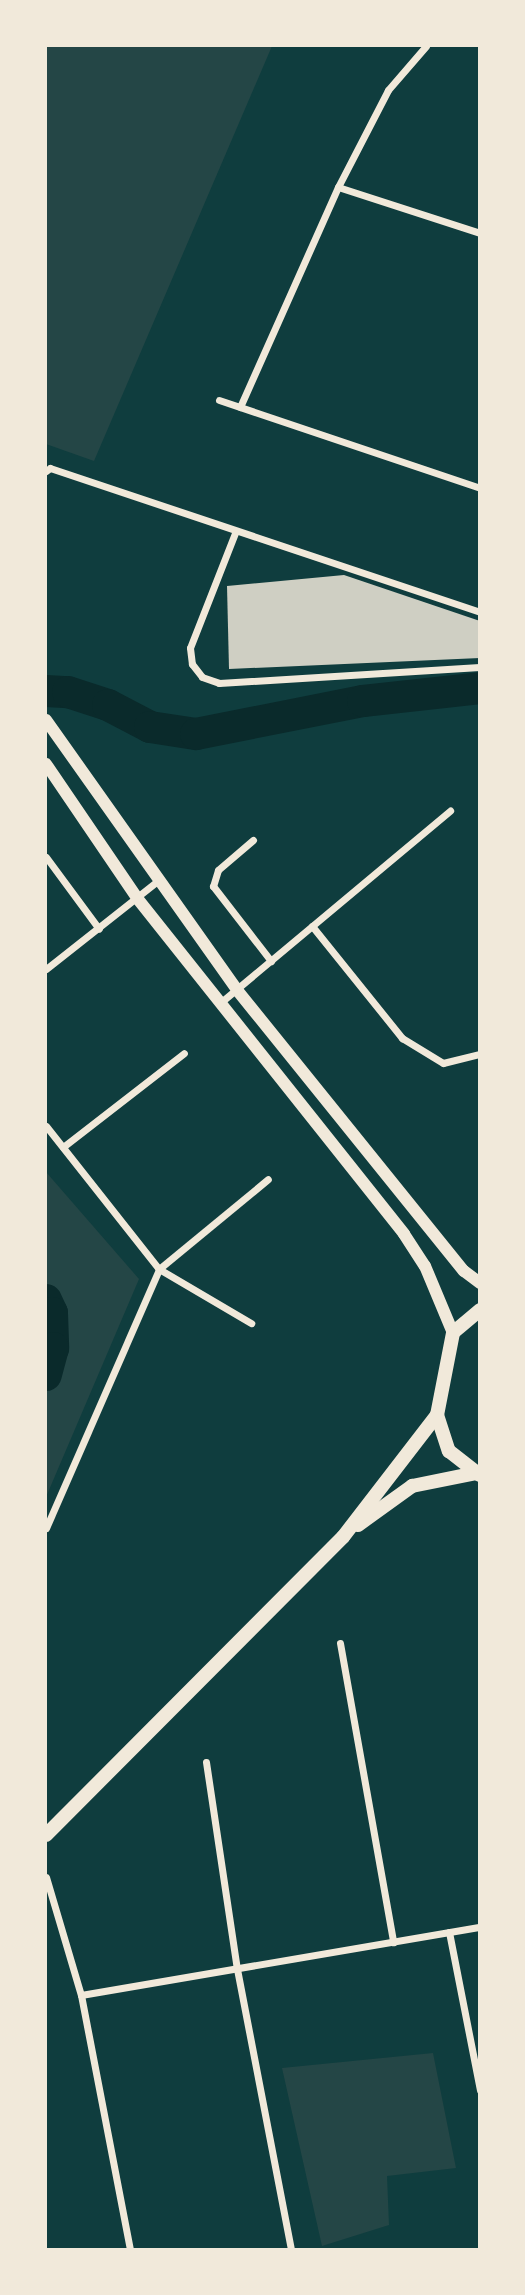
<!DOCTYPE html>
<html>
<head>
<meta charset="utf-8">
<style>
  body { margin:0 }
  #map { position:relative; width:525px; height:2295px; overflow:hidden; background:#0f3d3e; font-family:Manrope,sans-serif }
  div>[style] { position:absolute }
  .green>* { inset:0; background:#244646 }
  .river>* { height:32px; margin:-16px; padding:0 16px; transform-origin:16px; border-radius:16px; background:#0a2a2b }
  .building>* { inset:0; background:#cfcfc3 }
  .minor>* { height:7px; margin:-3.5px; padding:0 3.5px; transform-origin:3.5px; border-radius:3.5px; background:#f1e9da }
  .tertiary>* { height:12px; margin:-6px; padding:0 6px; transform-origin:6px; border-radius:6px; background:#f1e9da }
  .secondary>* { height:14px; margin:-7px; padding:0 7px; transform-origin:7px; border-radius:7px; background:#f1e9da }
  span { translate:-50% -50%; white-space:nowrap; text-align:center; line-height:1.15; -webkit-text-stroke:5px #f1e9da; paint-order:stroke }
  .frame { position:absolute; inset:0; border:47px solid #f1e9da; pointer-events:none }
</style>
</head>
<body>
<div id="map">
  <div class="green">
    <div style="clip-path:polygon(46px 46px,272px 46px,94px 461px,46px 444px)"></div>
    <div style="clip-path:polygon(46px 1172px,139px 1279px,46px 1497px)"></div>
    <div style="clip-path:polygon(433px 2053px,456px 2168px,387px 2176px,389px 2225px,322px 2246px,282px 2068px)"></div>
  </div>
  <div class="river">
    <div style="left:46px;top:691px;width:22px;rotate:3deg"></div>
    <div style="left:68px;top:692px;width:42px;rotate:18deg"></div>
    <div style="left:108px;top:705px;width:47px;rotate:27.6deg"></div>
    <div style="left:150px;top:727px;width:47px;rotate:8.7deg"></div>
    <div style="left:196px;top:734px;width:170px;rotate:-11.2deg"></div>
    <div style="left:363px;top:701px;width:118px;rotate:-6.3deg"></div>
    <div style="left:46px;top:1300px;width:14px;rotate:65deg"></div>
    <div style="left:52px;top:1313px;width:35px;rotate:88deg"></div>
    <div style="left:53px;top:1348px;width:28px;rotate:105deg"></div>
  </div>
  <div class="building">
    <div style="clip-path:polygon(344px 575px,480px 621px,480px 658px,229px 669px,227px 586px)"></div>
  </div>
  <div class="minor">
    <div style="left:338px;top:187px;width:149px;rotate:17.9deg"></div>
    <div style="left:219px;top:400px;width:275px;rotate:18.6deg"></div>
    <div style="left:240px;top:407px;width:241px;rotate:-66deg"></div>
    <div style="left:338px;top:187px;width:109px;rotate:-62.7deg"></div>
    <div style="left:388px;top:90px;width:58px;rotate:-49.2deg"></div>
    <div style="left:46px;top:471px;width:5px;rotate:-37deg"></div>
    <div style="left:50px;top:468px;width:453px;rotate:18.5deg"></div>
    <div style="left:235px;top:533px;width:123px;rotate:111.4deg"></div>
    <div style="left:190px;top:648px;width:16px;rotate:83deg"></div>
    <div style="left:192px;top:664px;width:16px;rotate:52deg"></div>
    <div style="left:202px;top:677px;width:18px;rotate:19deg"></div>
    <div style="left:219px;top:683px;width:261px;rotate:-3.5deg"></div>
    <div style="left:253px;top:840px;width:46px;rotate:139.4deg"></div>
    <div style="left:218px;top:870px;width:17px;rotate:107deg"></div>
    <div style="left:213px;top:886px;width:95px;rotate:52.3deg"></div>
    <div style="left:46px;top:857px;width:89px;rotate:53.6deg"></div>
    <div style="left:312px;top:926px;width:144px;rotate:51.2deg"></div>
    <div style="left:402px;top:1038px;width:48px;rotate:31.4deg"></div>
    <div style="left:443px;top:1063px;width:38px;rotate:-14deg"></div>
    <div style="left:46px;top:969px;width:140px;rotate:-38.3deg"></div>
    <div style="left:220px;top:1003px;width:300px;rotate:-39.9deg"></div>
    <div style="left:46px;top:1126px;width:182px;rotate:51.7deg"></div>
    <div style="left:159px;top:1269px;width:107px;rotate:30.4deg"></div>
    <div style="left:63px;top:1147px;width:153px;rotate:-37.8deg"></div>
    <div style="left:46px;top:1528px;width:283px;rotate:-66.4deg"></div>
    <div style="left:159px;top:1269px;width:141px;rotate:-39.5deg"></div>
    <div style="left:340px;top:1643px;width:304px;rotate:79.9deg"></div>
    <div style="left:206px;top:1762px;width:209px;rotate:81.5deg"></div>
    <div style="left:237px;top:1969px;width:286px;rotate:79.1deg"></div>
    <div style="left:46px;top:1877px;width:123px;rotate:73.5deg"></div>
    <div style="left:81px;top:1995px;width:260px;rotate:79.1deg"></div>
    <div style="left:449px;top:1932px;width:161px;rotate:78.9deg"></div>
    <div style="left:81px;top:1995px;width:405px;rotate:-9.7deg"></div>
  </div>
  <div class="tertiary">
    <div style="left:46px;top:720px;width:331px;rotate:54.7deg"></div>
    <div style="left:237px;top:990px;width:361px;rotate:51.1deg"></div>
    <div style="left:464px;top:1271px;width:20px;rotate:37deg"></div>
    <div style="left:46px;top:764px;width:162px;rotate:55.8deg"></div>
    <div style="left:137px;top:898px;width:429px;rotate:51.5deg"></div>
    <div style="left:404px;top:1234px;width:38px;rotate:57deg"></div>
    <div style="left:425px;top:1266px;width:73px;rotate:67.3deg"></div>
  </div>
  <div class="secondary">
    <div style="left:480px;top:1310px;width:35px;rotate:140deg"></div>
    <div style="left:453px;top:1333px;width:84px;rotate:101deg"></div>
    <div style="left:437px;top:1415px;width:38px;rotate:72deg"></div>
    <div style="left:449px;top:1451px;width:39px;rotate:38deg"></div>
    <div style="left:358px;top:1525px;width:67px;rotate:-35.8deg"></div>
    <div style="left:412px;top:1486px;width:65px;rotate:-11.5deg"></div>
    <div style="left:46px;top:1835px;width:421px;rotate:-45.1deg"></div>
    <div style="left:343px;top:1537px;width:154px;rotate:-52.4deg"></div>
  </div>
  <div class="frame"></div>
</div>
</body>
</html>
